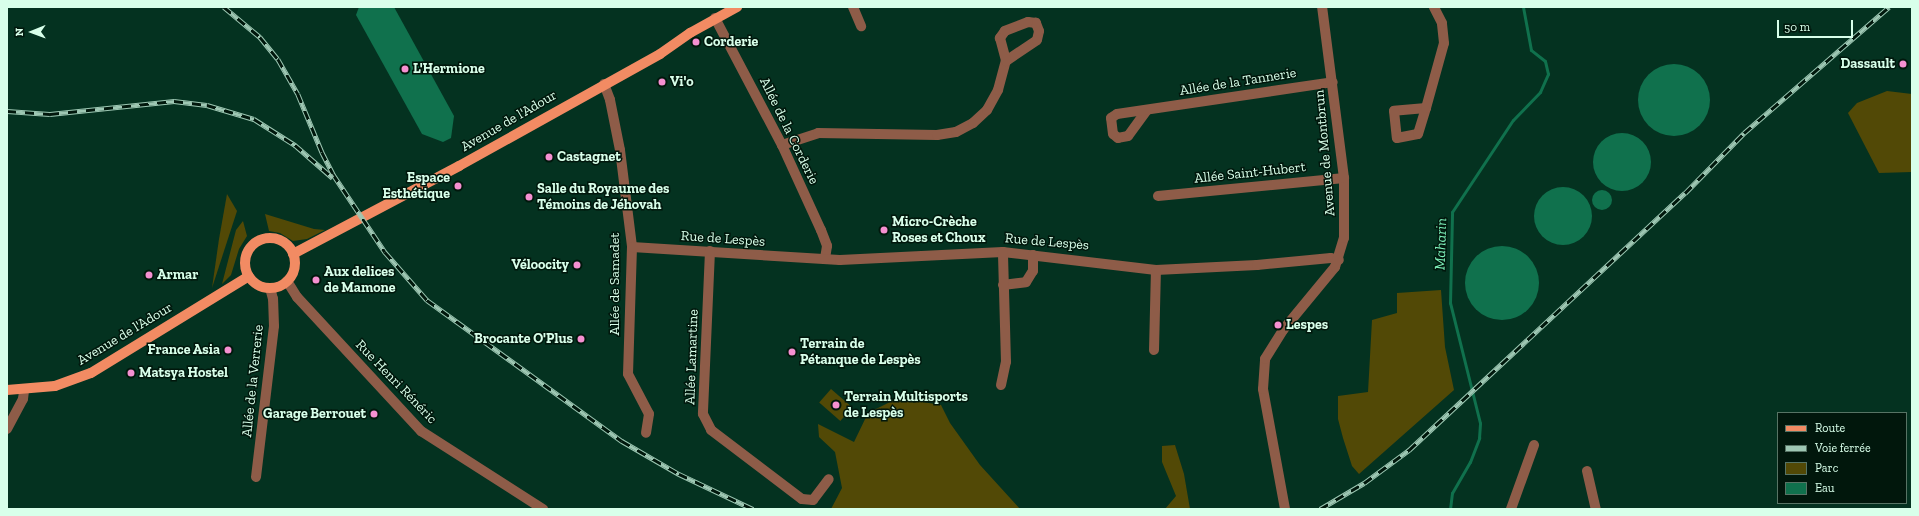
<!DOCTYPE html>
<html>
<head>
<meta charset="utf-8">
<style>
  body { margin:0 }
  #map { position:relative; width:1919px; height:516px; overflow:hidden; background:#043220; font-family:"Zilla Slab",serif }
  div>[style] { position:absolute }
  .green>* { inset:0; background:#524906; transform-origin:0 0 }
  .water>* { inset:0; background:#10714d }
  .round { border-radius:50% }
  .stream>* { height:3px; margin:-1.5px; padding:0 1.5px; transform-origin:1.5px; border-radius:1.5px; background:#10714d }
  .minor>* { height:10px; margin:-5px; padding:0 5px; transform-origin:5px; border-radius:5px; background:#8e5c48 }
  .major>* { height:10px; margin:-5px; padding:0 5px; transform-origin:5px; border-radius:5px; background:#f28b63 }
  .major>.ring { margin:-5px; padding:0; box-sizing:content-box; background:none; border:10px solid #f28b63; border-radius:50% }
  .rail>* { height:4.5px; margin-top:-2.25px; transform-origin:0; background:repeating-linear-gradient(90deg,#01170c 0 9px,#9ec7b3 0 18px); box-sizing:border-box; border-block:1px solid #9ec7b3 }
  .dots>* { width:11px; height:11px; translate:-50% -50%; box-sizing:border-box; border:2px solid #01170c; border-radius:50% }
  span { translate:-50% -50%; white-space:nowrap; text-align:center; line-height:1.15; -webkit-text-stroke:3px #01170c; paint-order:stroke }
  .poi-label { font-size:14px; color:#d8ffea; font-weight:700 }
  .left { translate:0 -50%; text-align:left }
  .right { translate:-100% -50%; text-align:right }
  .street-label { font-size:14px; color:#d8ffea }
  .water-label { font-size:15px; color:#7df2bb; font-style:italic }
  .frame { position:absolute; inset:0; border:8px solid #d8ffea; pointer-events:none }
  .legend { position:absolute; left:1777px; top:412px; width:130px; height:92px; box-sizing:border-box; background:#01170c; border:1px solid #577465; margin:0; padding:5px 7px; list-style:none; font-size:12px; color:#d8ffea }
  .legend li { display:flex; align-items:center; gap:8px; height:20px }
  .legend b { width:20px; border:1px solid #577465 }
  .north { position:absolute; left:12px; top:12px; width:40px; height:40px; -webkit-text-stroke:3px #01170c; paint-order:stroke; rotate:269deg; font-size:11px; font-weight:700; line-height:16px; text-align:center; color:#d8ffea }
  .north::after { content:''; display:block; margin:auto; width:14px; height:18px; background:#d8ffea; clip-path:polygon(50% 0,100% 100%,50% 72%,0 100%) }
  .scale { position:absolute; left:1777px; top:20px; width:76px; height:18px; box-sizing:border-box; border:2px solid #d8ffea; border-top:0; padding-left:5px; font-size:12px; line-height:14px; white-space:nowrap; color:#d8ffea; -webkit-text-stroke:3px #01170c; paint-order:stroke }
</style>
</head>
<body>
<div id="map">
  <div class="green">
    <div style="clip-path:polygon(1887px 91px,1912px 94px,1912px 172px,1879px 173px,1848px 113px,1857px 103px)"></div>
    <div style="clip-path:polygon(227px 194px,237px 211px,212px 288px,219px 239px)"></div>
    <div style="clip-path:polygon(265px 214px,314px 229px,325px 230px,307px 239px,293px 241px,280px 233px,269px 231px)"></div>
    <div style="clip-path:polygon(243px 221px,247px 236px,239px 249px,231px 275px,222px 284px,236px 230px)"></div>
    <div style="clip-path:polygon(1441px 290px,1445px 347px,1454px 390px,1359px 474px,1352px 466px,1343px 438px,1338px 419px,1338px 396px,1368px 392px,1372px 320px,1397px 313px,1397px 293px)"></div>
    <div style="left:831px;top:389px;width:28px;height:18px;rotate:41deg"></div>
    <div style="clip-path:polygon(898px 398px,941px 405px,950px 423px,980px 465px,1020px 509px,831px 509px,842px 488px,835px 452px,819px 437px,818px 424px,854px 442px,868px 413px)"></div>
    <div style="clip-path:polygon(1175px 445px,1184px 474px,1190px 509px,1165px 509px,1176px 496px,1162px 462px,1162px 446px)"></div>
  </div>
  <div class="water">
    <div style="clip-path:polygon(359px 7px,394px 7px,454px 116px,451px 138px,443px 142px,422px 134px,356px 15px)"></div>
    <div class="round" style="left:1638px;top:64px;width:72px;height:72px"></div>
    <div class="round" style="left:1593px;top:133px;width:58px;height:58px"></div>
    <div class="round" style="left:1534px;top:187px;width:58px;height:58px"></div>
    <div class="round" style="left:1592px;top:190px;width:20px;height:20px"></div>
    <div class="round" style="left:1465px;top:246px;width:74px;height:74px"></div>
  </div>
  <div class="stream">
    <div style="left:1450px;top:509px;width:16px;rotate:-83deg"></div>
    <div style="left:1452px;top:493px;width:36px;rotate:-60deg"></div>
    <div style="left:1470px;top:462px;width:26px;rotate:-69deg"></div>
    <div style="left:1479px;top:438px;width:15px;rotate:-86deg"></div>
    <div style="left:1480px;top:423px;width:124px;rotate:-104deg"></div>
    <div style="left:1450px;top:303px;width:91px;rotate:-88.7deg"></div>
    <div style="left:1452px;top:212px;width:110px;rotate:-56.5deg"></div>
    <div style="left:1513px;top:120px;width:39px;rotate:-46deg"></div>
    <div style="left:1540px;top:92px;width:20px;rotate:-66deg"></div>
    <div style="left:1548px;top:74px;width:13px;rotate:-103deg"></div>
    <div style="left:1545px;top:61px;width:18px;rotate:-142deg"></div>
    <div style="left:1531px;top:50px;width:44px;rotate:-100.5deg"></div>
  </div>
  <div class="minor">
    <div style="left:853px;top:7px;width:21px;rotate:67deg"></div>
    <div style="left:715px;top:18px;width:144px;rotate:62.2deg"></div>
    <div style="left:782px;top:145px;width:94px;rotate:65.4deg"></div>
    <div style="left:821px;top:230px;width:17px;rotate:69deg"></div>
    <div style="left:827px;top:246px;width:13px;rotate:99deg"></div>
    <div style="left:604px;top:84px;width:17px;rotate:69deg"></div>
    <div style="left:610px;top:100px;width:51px;rotate:78.7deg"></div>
    <div style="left:620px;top:150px;width:98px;rotate:82.9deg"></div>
    <div style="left:632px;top:247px;width:127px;rotate:91.8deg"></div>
    <div style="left:628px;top:374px;width:45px;rotate:62.3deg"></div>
    <div style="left:649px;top:414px;width:19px;rotate:99deg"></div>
    <div style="left:1426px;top:108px;width:32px;rotate:175deg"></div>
    <div style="left:1394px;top:111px;width:27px;rotate:84deg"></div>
    <div style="left:1397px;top:138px;width:21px;rotate:-11deg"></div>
    <div style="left:1418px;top:134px;width:27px;rotate:-73deg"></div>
    <div style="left:1426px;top:108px;width:67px;rotate:-74.5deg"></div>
    <div style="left:1444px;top:43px;width:20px;rotate:-96deg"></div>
    <div style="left:1442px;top:23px;width:18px;rotate:-117deg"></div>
    <div style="left:1147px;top:110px;width:32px;rotate:126deg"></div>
    <div style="left:1128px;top:136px;width:10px;rotate:169deg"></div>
    <div style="left:1118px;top:138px;width:6px;rotate:-141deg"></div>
    <div style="left:1113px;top:134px;width:16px;rotate:-97deg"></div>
    <div style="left:1111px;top:118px;width:7px;rotate:-34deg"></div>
    <div style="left:1117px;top:114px;width:218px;rotate:-8.4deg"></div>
    <div style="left:782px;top:145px;width:38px;rotate:-18deg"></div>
    <div style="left:818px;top:133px;width:119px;rotate:1deg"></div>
    <div style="left:937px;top:135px;width:19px;rotate:-9deg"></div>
    <div style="left:956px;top:132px;width:19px;rotate:-28deg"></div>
    <div style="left:973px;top:123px;width:19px;rotate:-43deg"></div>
    <div style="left:987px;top:110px;width:23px;rotate:-61deg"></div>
    <div style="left:998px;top:90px;width:30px;rotate:-75deg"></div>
    <div style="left:1006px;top:61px;width:37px;rotate:-34deg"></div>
    <div style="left:1037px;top:40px;width:9px;rotate:-77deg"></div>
    <div style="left:1039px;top:31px;width:9px;rotate:-111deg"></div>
    <div style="left:1036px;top:23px;width:8px;rotate:-173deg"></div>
    <div style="left:1028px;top:22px;width:25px;rotate:159deg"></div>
    <div style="left:1005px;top:31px;width:9px;rotate:126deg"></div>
    <div style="left:1000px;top:38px;width:24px;rotate:75deg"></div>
    <div style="left:1158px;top:196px;width:187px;rotate:-5.5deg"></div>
    <div style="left:632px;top:247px;width:208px;rotate:3.6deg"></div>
    <div style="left:840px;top:260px;width:163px;rotate:-2.8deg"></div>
    <div style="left:1003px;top:252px;width:154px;rotate:6.7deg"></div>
    <div style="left:1156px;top:270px;width:101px;rotate:-2.8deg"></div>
    <div style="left:1257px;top:265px;width:74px;rotate:-5.4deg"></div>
    <div style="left:1331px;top:258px;width:8px;rotate:14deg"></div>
    <div style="left:710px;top:251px;width:163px;rotate:92.5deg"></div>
    <div style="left:703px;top:414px;width:18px;rotate:63deg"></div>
    <div style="left:711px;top:430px;width:114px;rotate:37.2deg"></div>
    <div style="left:802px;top:499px;width:11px;rotate:5deg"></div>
    <div style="left:813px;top:500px;width:26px;rotate:-53deg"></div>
    <div style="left:287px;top:281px;width:19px;rotate:58deg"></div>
    <div style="left:297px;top:297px;width:183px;rotate:47.2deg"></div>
    <div style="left:421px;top:431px;width:145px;rotate:32.6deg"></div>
    <div style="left:1003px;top:285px;width:23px;rotate:-7deg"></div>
    <div style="left:1026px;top:282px;width:13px;rotate:-58deg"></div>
    <div style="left:1033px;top:271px;width:16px;rotate:-90deg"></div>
    <div style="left:1154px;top:350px;width:80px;rotate:-88.6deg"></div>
    <div style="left:1001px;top:385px;width:24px;rotate:-78deg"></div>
    <div style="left:1006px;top:362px;width:110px;rotate:-91.6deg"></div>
    <div style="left:7px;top:429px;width:34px;rotate:-62deg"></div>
    <div style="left:23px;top:399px;width:8px;rotate:-83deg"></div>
    <div style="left:1587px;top:471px;width:39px;rotate:77deg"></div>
    <div style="left:256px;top:477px;width:152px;rotate:-83.2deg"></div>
    <div style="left:274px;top:326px;width:27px;rotate:-92deg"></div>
    <div style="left:273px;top:299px;width:11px;rotate:-105deg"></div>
    <div style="left:1285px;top:509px;width:122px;rotate:-100.4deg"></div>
    <div style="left:1263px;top:389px;width:30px;rotate:-86deg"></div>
    <div style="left:1265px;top:359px;width:34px;rotate:-58deg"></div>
    <div style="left:1283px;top:330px;width:82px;rotate:-50.5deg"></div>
    <div style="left:1335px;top:267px;width:30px;rotate:-73deg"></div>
    <div style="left:1344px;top:238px;width:60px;rotate:-90deg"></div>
    <div style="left:1344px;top:178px;width:172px;rotate:-97.3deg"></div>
    <div style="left:1511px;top:509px;width:68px;rotate:-70.2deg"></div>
  </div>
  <div class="major">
    <div class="ring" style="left:245px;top:238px;width:40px;height:40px"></div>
    <div style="left:293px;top:254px;width:188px;rotate:-27.9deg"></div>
    <div style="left:459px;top:166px;width:230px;rotate:-29.1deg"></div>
    <div style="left:660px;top:54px;width:37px;rotate:-35deg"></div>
    <div style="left:690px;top:33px;width:54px;rotate:-29deg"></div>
    <div style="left:7px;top:390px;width:48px;rotate:-4.8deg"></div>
    <div style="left:55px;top:386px;width:38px;rotate:-20deg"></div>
    <div style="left:91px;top:373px;width:185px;rotate:-31.5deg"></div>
  </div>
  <div class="rail">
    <div style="left:224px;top:7px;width:47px;rotate:39.8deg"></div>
    <div style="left:260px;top:37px;width:28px;rotate:51deg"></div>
    <div style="left:278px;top:59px;width:40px;rotate:60.3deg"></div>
    <div style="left:298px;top:94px;width:63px;rotate:67.5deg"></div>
    <div style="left:322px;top:152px;width:25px;rotate:63deg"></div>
    <div style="left:333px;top:174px;width:94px;rotate:56.3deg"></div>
    <div style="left:385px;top:252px;width:64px;rotate:48.8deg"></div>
    <div style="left:427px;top:300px;width:241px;rotate:35.9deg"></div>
    <div style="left:622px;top:441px;width:66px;rotate:30.1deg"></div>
    <div style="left:679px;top:474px;width:82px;rotate:25.3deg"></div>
    <div style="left:7px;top:111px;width:43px;rotate:4deg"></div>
    <div style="left:50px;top:114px;width:125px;rotate:-6deg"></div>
    <div style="left:174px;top:101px;width:33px;rotate:7deg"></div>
    <div style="left:207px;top:105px;width:49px;rotate:16.6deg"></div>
    <div style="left:254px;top:119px;width:49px;rotate:32.4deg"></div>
    <div style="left:295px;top:145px;width:50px;rotate:41deg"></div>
    <div style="left:1320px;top:509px;width:51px;rotate:-30.6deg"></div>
    <div style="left:1364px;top:483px;width:56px;rotate:-36.3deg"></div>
    <div style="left:1409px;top:450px;width:377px;rotate:-43deg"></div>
    <div style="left:1685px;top:193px;width:84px;rotate:-45.5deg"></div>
    <div style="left:1744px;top:133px;width:192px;rotate:-41deg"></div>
  </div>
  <div class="dots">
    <div style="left:696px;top:42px;background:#f590d1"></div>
    <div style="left:1903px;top:64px;background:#f590d1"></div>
    <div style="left:405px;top:69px;background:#f590d1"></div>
    <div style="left:662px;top:82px;background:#f590d1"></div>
    <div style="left:549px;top:157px;background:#f590d1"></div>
    <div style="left:458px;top:186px;background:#f590d1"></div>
    <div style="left:529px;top:197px;background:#f590d1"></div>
    <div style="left:884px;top:230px;background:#f590d1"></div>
    <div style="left:577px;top:265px;background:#f590d1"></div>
    <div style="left:149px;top:275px;background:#f590d1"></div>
    <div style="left:316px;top:280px;background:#f590d1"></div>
    <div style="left:1278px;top:325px;background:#f590d1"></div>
    <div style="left:581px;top:339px;background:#f590d1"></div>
    <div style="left:228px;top:350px;background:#f590d1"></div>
    <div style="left:792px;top:352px;background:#f590d1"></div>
    <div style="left:131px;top:373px;background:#f590d1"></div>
    <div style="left:836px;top:405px;background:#f590d1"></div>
    <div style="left:374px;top:414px;background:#f590d1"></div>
  </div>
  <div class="poi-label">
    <span class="left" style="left:704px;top:42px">Corderie</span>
    <span class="right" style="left:1895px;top:64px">Dassault</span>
    <span class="left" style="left:413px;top:69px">L'Hermione</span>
    <span class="left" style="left:670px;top:82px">Vi'o</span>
    <span class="left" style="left:557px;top:157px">Castagnet</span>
    <span class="right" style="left:450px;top:186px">Espace<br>Esthétique</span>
    <span class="left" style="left:537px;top:197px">Salle du Royaume des<br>Témoins de Jéhovah</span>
    <span class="left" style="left:892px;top:230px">Micro-Crèche<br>Roses et Choux</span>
    <span class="right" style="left:569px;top:265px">Véloocity</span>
    <span class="left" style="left:324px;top:280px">Aux delices<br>de Mamone</span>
    <span class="left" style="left:157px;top:275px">Armar</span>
    <span class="left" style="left:1286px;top:325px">Lespes</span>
    <span class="right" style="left:573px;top:339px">Brocante O'Plus</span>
    <span class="left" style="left:800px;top:352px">Terrain de<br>Pétanque de Lespès</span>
    <span class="right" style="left:220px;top:350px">France Asia</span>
    <span class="left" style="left:139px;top:373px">Matsya Hostel</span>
    <span class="left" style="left:844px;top:405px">Terrain Multisports<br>de Lespès</span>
    <span class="right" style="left:366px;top:414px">Garage Berrouet</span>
  </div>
  <div class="street-label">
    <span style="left:1238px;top:82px;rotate:-9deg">Allée de la Tannerie</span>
    <span style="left:509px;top:121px;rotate:-30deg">Avenue de l'Adour</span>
    <span style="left:789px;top:131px;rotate:64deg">Allée de la Corderie</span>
    <span style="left:1325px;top:153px;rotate:-95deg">Avenue de Montbrun</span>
    <span style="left:1250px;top:173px;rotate:-6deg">Allée Saint-Hubert</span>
    <span style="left:723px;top:239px;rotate:4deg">Rue de Lespès</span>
    <span style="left:1047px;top:242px;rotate:5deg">Rue de Lespès</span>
    <span style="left:615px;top:284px;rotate:-90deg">Allée de Samadet</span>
    <span style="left:125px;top:334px;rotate:-31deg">Avenue de l'Adour</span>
    <span style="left:692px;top:357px;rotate:-88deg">Allée Lamartine</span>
    <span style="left:253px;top:381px;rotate:-84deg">Allée de la Verrerie</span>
    <span style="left:396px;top:382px;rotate:46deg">Rue Henri Rénéric</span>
  </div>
  <div class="water-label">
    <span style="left:1441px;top:244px;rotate:-88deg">Maharin</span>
  </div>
  <div class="frame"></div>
  <ul class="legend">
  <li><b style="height:5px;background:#f28b63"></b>Route</li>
  <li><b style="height:5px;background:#9ec7b3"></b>Voie ferrée</li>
  <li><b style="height:11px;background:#524906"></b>Parc</li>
  <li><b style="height:11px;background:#10714d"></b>Eau</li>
  </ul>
  <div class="north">N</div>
  <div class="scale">50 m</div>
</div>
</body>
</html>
